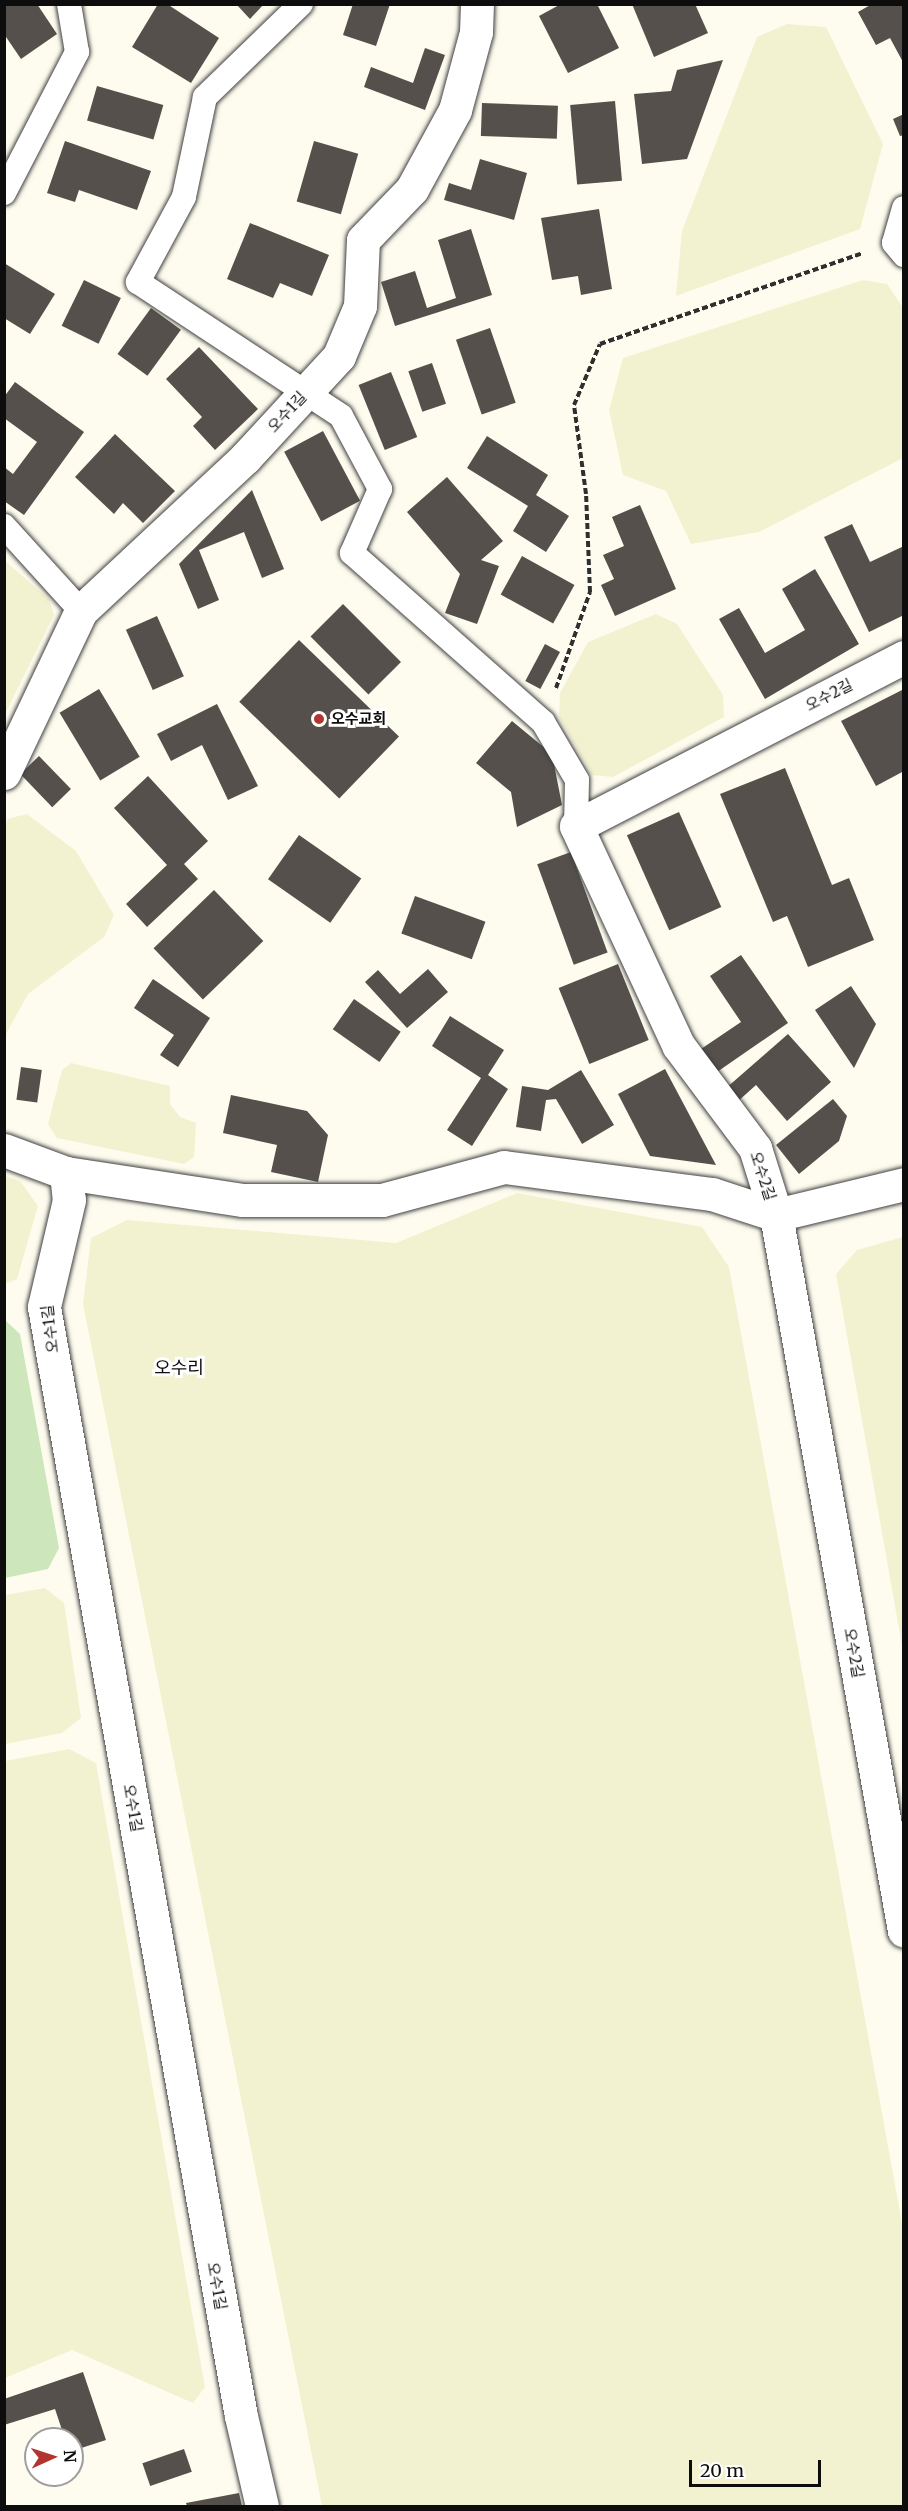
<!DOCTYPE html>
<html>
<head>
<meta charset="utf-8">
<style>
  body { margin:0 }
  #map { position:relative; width:908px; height:2511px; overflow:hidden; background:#fefcef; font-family:Merriweather,"Noto Sans KR",serif }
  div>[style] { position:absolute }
  .farmland>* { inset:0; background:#f2f2d1 }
  .green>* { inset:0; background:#cee6bb }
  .building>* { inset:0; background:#55504b; transform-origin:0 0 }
  .path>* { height:4px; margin-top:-2px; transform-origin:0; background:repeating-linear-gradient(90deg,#2f2f2f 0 6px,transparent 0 9px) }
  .roads { filter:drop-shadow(0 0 2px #404040) drop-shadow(0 0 2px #404040) }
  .lane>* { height:24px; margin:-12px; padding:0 12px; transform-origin:12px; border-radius:12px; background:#fff }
  .street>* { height:33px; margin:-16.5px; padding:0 16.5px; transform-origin:16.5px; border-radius:16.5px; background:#fff }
  .dots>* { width:16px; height:16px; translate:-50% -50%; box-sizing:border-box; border:3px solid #fff; border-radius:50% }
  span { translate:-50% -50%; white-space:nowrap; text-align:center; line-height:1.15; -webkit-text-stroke:6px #fff; paint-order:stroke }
  .street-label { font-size:15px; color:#0d0d0d }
  .poi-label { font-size:15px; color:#0d0d0d; font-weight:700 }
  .left { translate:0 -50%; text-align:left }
  .quarter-label { font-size:18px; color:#0d0d0d }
  .frame { position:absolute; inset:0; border:6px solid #0d0d0d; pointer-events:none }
  .north { position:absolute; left:24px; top:2427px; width:60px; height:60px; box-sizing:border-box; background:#fff; border:2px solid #9e9e9e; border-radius:50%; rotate:87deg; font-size:16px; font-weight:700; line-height:24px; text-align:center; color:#0d0d0d }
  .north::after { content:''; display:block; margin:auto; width:21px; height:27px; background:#b33530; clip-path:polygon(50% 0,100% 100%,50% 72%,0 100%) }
  .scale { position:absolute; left:689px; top:2460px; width:132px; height:27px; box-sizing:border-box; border:3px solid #0d0d0d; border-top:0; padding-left:8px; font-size:18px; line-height:21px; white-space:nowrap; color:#0d0d0d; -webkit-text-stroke:4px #fff; paint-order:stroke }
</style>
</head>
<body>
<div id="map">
  <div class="farmland">
    <div style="clip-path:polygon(787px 24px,826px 27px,883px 144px,860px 229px,676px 296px,682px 231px,757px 37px)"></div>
    <div style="clip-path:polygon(863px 280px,887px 284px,903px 308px,903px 458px,759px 532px,691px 544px,666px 491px,623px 475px,609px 410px,623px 358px)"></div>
    <div style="clip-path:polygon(5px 561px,49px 599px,54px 615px,5px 714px)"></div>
    <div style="clip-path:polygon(656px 614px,677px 624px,723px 695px,724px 717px,613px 777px,592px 775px,559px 717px,560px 693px,588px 642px)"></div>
    <div style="clip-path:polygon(27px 814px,76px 851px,114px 915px,104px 937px,28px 994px,5px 1036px,5px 830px,7px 819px)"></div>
    <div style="clip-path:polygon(71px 1063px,170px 1086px,170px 1104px,180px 1117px,196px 1123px,194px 1157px,184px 1164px,57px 1138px,48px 1124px,62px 1070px)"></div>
    <div style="clip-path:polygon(5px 1176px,20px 1181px,38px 1206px,17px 1279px,5px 1284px)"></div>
    <div style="clip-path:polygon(517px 1193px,702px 1227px,729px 1267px,903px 2229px,903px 2506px,322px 2506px,83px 1304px,91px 1238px,127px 1220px,396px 1243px)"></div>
    <div style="clip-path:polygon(903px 1237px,904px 1237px,903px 1651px,836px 1274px,857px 1250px)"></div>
    <div style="clip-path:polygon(45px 1588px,64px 1603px,81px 1718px,62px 1733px,5px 1744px,5px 1595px)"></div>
    <div style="clip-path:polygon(69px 1749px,96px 1763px,205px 2387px,193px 2403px,72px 2350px,5px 2378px,5px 1761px)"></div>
  </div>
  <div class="green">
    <div style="clip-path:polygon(5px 1320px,20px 1334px,59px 1548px,48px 1569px,5px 1578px)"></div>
  </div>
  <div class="building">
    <div style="clip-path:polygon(4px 4px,37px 4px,57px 34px,21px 59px,4px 34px)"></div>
    <div style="clip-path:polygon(158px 4px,167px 4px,219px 38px,191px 83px,132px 47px)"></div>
    <div style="clip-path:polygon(236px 4px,264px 4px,250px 19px)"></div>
    <div style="clip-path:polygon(353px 4px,390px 4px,376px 46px,343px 35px)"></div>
    <div style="clip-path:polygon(561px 4px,597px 4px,619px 48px,568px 73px,539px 16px)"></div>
    <div style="clip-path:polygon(632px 4px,695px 4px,708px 33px,654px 57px)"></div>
    <div style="clip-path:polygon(872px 4px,904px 4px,904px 64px,890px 38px,876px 45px,858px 12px)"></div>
    <div style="clip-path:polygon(425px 48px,445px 55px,425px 110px,364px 87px,371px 67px,413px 83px)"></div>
    <div style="clip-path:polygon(723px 60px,687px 159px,642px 164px,634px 94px,671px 91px,677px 70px)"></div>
    <div style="left:97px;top:86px;width:69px;height:36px;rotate:16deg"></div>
    <div style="left:615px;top:101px;width:80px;height:45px;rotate:85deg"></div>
    <div style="left:482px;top:103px;width:76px;height:33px;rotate:2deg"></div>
    <div style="clip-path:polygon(904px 114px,904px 135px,900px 136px,893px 119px)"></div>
    <div style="clip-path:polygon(65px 141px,151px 171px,137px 210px,79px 190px,75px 202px,47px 193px)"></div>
    <div style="left:314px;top:141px;width:46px;height:63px;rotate:16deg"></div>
    <div style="clip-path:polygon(480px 159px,527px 173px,514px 220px,444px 200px,449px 183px,471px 190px)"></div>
    <div style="clip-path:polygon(599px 209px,612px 289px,581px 295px,578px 276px,552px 280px,541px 218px)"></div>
    <div style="clip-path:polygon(250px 223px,329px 255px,312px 296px,280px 283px,273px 298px,227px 279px)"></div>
    <div style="clip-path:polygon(471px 229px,492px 295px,395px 326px,381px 282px,415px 271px,427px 308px,456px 298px,438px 240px)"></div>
    <div style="clip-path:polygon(4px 263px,55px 294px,30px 334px,4px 318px)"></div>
    <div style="left:84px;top:280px;width:41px;height:51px;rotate:26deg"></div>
    <div style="left:151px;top:308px;width:37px;height:57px;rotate:36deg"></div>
    <div style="left:490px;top:328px;width:79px;height:36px;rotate:71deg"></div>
    <div style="clip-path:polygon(199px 347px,258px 409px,215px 450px,193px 426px,202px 417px,166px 379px)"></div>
    <div style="left:432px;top:363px;width:43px;height:25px;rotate:71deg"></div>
    <div style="left:391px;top:372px;width:70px;height:35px;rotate:68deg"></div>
    <div style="clip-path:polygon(15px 382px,84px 432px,24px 515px,4px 501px,4px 467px,13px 474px,37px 442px,4px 418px,4px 397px)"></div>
    <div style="left:323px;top:431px;width:79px;height:44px;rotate:62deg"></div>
    <div style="clip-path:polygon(115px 434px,175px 491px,143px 523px,123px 503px,114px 514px,75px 477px)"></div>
    <div style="clip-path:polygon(487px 436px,548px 475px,536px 495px,569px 516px,546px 552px,513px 531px,528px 506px,467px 468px)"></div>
    <div style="clip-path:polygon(447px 477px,503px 541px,481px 560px,499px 566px,477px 624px,445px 613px,460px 574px,407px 512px)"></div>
    <div style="clip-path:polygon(252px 490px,284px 569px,262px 578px,244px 532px,199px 550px,219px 600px,198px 609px,179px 564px)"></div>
    <div style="clip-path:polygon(640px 505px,676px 589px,615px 616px,601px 585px,614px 579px,603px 555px,624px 546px,612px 517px)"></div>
    <div style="clip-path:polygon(852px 524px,870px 562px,904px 546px,904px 615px,869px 632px,824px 537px)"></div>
    <div style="left:522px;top:556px;width:60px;height:44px;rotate:29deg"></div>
    <div style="clip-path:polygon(815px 569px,859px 644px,765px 699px,719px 619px,739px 608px,765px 653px,805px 630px,782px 589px)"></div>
    <div style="left:343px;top:604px;width:82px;height:46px;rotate:45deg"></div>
    <div style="left:157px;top:616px;width:66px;height:34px;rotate:66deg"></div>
    <div style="left:299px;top:640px;width:139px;height:86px;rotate:44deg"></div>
    <div style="left:545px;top:644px;width:17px;height:42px;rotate:28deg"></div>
    <div style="left:99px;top:689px;width:79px;height:46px;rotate:59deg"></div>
    <div style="clip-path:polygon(904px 689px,904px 771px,876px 786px,841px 721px)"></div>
    <div style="clip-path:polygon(217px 704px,258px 786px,228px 800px,202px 745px,171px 761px,157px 734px)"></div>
    <div style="clip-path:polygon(512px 721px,552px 754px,562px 805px,517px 827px,511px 792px,476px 763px)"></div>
    <div style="left:39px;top:756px;width:46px;height:26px;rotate:46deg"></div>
    <div style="clip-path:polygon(785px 768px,832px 885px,849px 878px,874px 940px,808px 967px,787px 916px,773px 922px,720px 794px)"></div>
    <div style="clip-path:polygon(148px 776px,208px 841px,184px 864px,198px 879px,147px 927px,126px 904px,167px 865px,114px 808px)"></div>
    <div style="left:679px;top:812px;width:104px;height:57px;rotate:66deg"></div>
    <div style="left:299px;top:835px;width:76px;height:54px;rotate:35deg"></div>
    <div style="left:571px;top:852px;width:107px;height:36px;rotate:70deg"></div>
    <div style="left:214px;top:890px;width:71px;height:84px;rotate:46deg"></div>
    <div style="left:415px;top:896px;width:75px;height:40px;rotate:20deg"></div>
    <div style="clip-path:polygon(741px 955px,788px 1023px,717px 1072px,701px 1049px,741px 1022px,710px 976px)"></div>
    <div style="left:618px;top:964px;width:82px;height:64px;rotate:68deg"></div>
    <div style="clip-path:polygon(428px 969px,448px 992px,407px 1028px,365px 982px,378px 970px,400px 994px)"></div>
    <div style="clip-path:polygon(153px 979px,210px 1018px,178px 1067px,160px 1055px,174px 1035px,134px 1008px)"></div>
    <div style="clip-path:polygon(851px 986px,876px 1024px,854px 1068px,815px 1010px)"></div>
    <div style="left:354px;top:999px;width:57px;height:37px;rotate:35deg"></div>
    <div style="clip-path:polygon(450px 1016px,504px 1050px,488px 1075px,508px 1089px,472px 1146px,447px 1130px,481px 1078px,432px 1046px)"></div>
    <div style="clip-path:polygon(788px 1034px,831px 1082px,787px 1121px,756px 1085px,736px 1103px,725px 1089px)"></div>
    <div style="left:21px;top:1067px;width:21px;height:33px;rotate:8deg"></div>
    <div style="clip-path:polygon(665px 1069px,716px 1165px,650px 1156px,618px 1094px)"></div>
    <div style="clip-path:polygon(581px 1070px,614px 1125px,582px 1144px,556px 1099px,546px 1100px,541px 1131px,516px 1127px,522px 1086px,548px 1090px)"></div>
    <div style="clip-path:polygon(231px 1095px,307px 1111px,328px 1135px,318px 1182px,271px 1172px,277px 1145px,223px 1133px)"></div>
    <div style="clip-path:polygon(833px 1099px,847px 1116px,839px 1141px,799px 1174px,776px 1145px)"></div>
    <div style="clip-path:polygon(83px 2372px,106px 2440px,72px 2451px,72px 2439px,65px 2439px,55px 2409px,4px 2425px,4px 2399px)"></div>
    <div style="left:184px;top:2449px;width:24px;height:44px;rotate:71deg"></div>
    <div style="clip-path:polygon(239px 2493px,242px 2506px,187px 2506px,186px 2503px)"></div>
  </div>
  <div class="path">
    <div style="left:556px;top:688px;width:102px;rotate:-70.5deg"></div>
    <div style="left:590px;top:592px;width:98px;rotate:-92.3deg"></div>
    <div style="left:586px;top:494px;width:90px;rotate:-97.7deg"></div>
    <div style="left:574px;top:405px;width:66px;rotate:-66.9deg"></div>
    <div style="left:600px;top:344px;width:278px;rotate:-19.1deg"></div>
  </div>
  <div class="roads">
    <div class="lane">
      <div style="left:301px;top:4px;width:134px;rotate:135.9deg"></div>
      <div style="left:205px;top:97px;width:102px;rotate:101.9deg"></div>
      <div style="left:184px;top:197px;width:97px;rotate:118.4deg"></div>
      <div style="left:138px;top:282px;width:243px;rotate:33.4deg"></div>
      <div style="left:341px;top:416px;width:83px;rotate:61.9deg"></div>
      <div style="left:380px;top:489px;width:70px;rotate:113.6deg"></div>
      <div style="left:352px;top:553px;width:255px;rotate:41.5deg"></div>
      <div style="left:543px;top:722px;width:67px;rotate:59.6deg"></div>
      <div style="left:577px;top:780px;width:46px;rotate:91.2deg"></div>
      <div style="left:4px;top:193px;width:159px;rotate:-62.6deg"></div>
      <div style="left:77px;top:52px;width:49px;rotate:-99.5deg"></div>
      <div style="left:904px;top:208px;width:36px;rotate:106deg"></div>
      <div style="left:894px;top:243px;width:16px;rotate:50deg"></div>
      <div style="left:4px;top:526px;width:115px;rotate:47.8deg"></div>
    </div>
    <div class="street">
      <div style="left:904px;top:657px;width:369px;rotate:152.7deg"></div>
      <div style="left:576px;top:826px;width:242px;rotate:65deg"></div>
      <div style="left:678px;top:1045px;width:129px;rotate:53.2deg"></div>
      <div style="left:755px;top:1148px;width:70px;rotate:72.6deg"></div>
      <div style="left:776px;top:1215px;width:727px;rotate:79.86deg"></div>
      <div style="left:4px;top:773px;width:179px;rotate:-64.6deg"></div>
      <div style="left:81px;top:611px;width:224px;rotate:-43deg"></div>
      <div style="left:245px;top:458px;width:139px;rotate:-47.3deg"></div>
      <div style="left:339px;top:356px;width:54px;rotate:-67.2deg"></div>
      <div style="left:360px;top:306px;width:66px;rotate:-87.4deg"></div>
      <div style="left:363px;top:240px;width:71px;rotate:-46.1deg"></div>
      <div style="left:412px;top:189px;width:90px;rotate:-61.4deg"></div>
      <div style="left:455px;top:110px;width:81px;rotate:-74.9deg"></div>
      <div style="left:476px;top:32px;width:28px;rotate:-88deg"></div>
      <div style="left:4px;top:1150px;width:66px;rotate:20.4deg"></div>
      <div style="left:66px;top:1173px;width:27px;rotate:84deg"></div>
      <div style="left:69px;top:1200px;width:110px;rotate:103.2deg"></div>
      <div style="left:44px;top:1307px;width:1126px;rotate:79.93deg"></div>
      <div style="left:241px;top:2416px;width:92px;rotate:76.9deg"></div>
      <div style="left:66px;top:1173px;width:179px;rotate:8.7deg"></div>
      <div style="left:243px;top:1200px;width:139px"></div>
      <div style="left:382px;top:1200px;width:126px;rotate:-15.1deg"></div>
      <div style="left:504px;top:1167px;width:210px;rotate:7.4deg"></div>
      <div style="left:712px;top:1194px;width:67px;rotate:18.2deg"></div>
      <div style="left:776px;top:1215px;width:132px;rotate:-13.6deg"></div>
    </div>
  </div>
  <div class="dots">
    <div style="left:319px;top:719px;background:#b33530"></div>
  </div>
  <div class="street-label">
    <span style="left:287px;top:412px;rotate:-47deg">오수1길</span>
    <span style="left:829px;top:695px;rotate:-27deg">오수2길</span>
    <span style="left:763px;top:1176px;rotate:72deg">오수2길</span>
    <span style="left:50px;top:1329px;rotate:-97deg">오수1길</span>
    <span style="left:854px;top:1653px;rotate:80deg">오수2길</span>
    <span style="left:133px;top:1808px;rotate:80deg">오수1길</span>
    <span style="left:217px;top:2286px;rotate:80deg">오수1길</span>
  </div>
  <div class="poi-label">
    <span class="left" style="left:331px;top:719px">오수교회</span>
  </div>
  <div class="quarter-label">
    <span style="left:179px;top:1368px">오수리</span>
  </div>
  <div class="frame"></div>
  <div class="north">N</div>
  <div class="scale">20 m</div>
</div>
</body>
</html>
